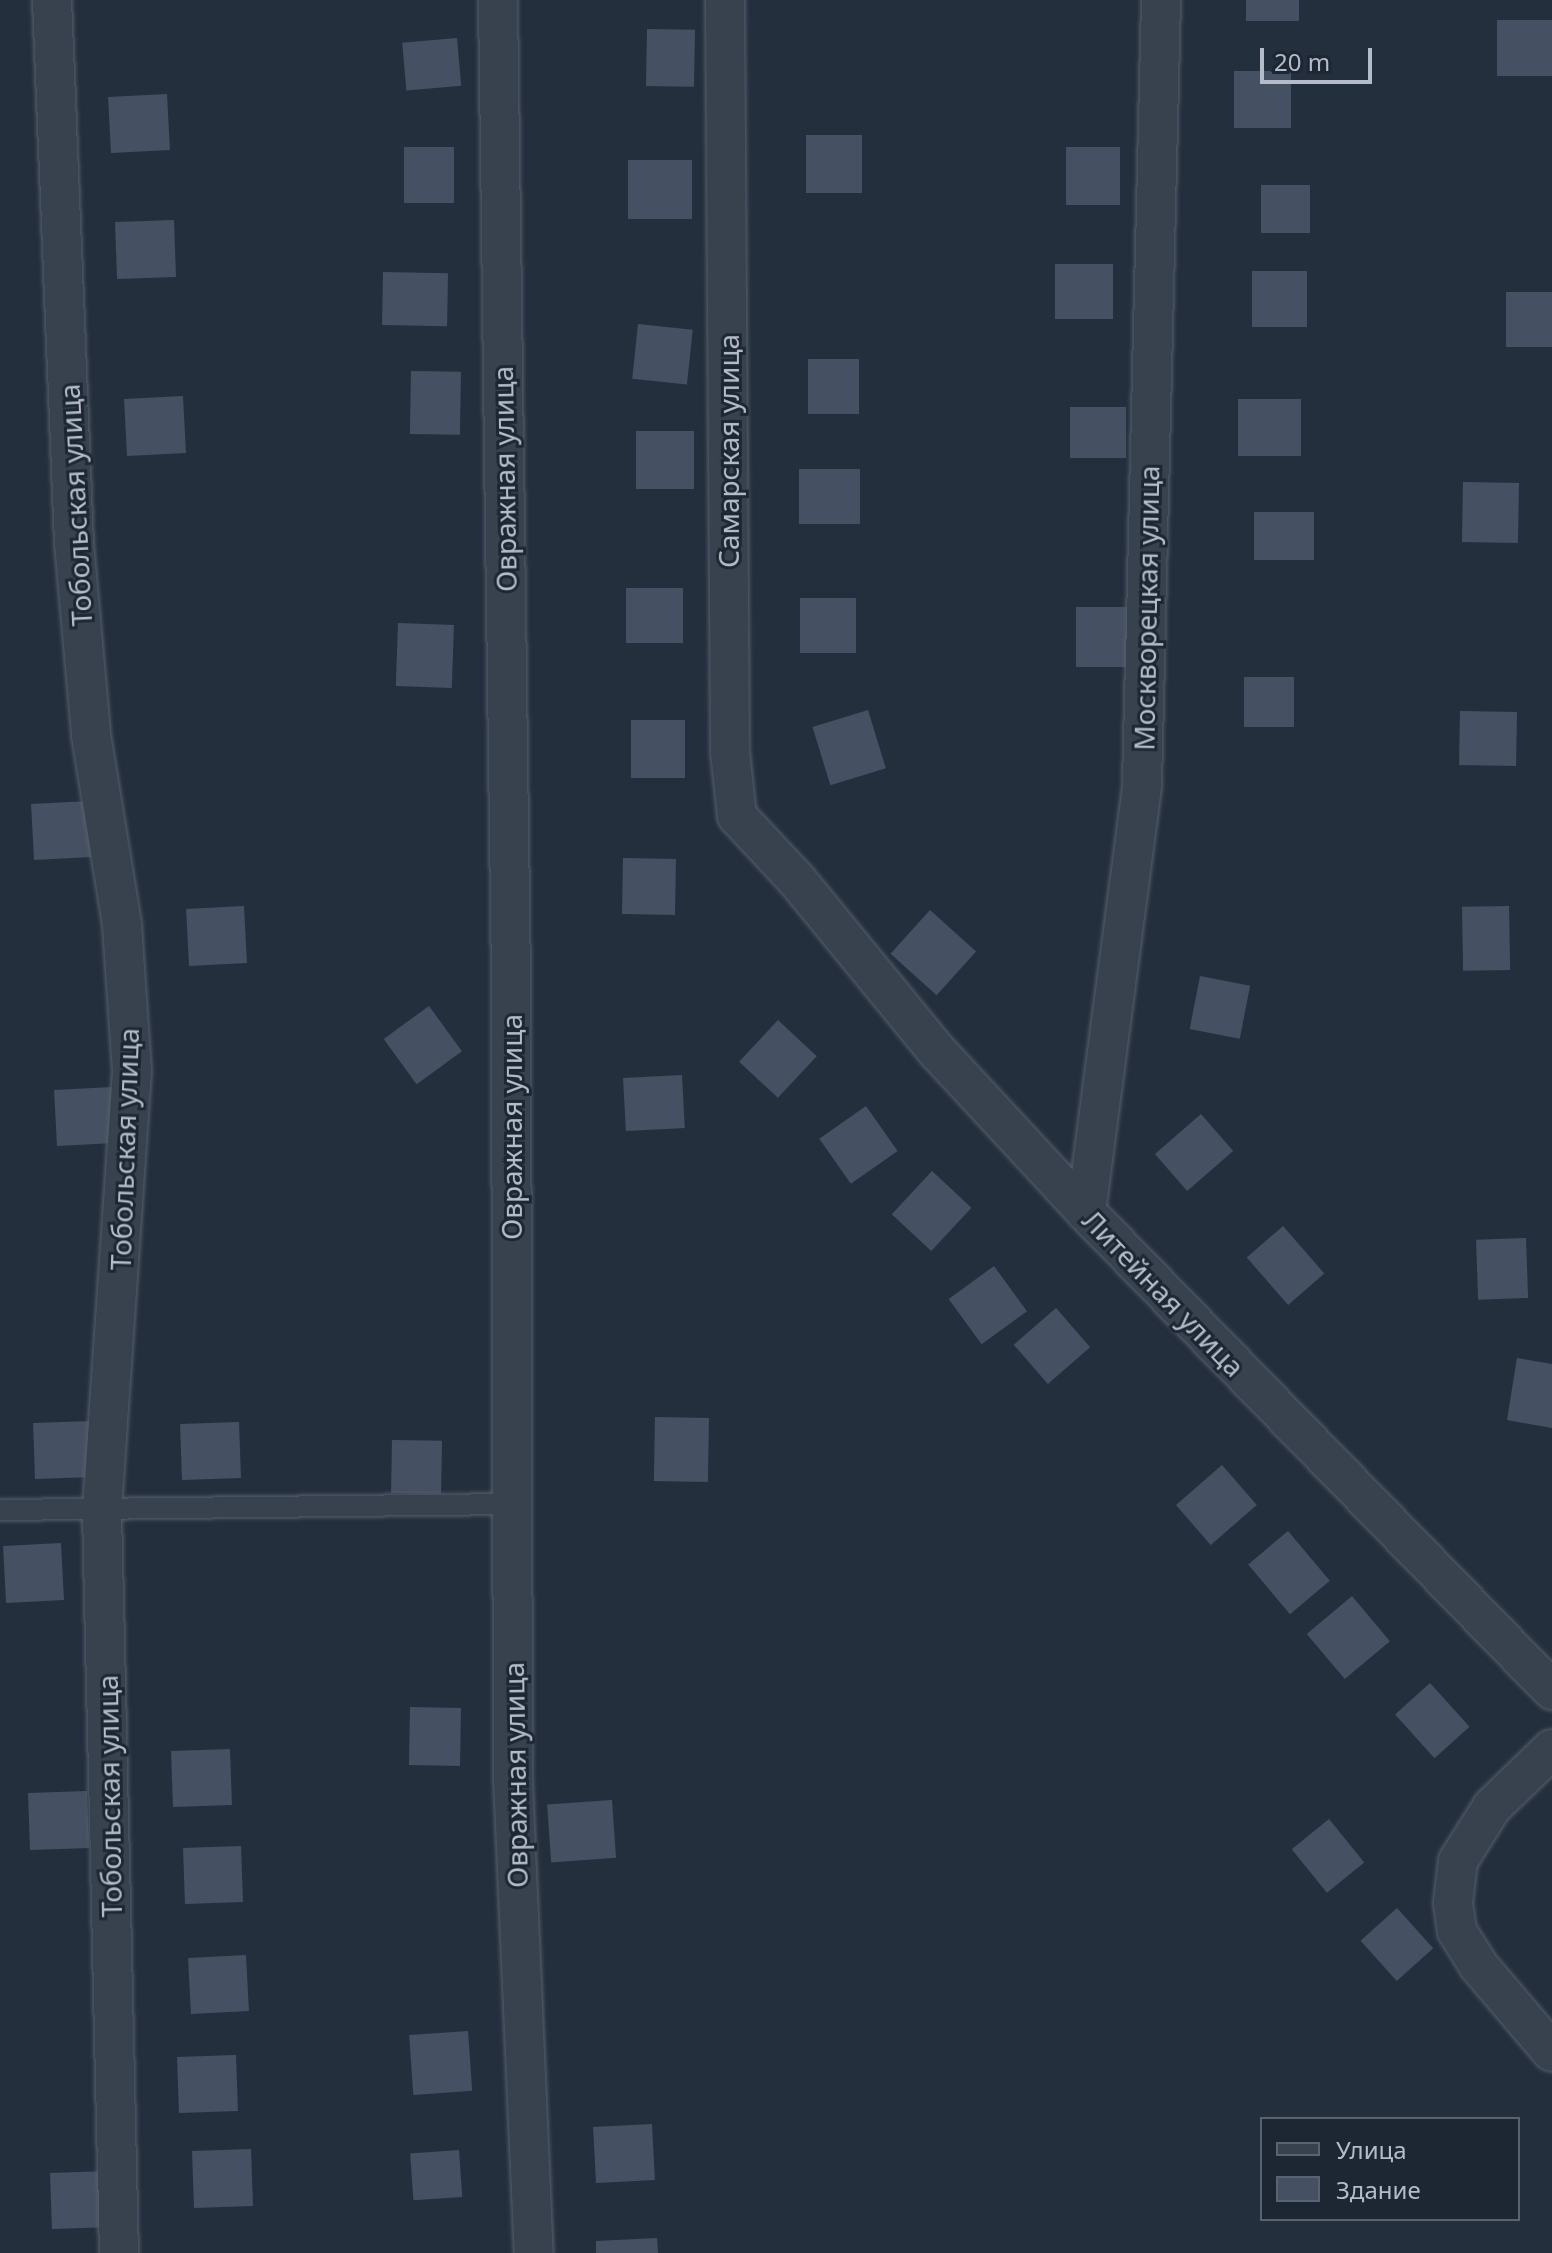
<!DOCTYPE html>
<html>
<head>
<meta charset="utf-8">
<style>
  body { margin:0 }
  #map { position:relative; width:1552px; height:2253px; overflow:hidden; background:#242f3e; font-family:"Noto Sans",sans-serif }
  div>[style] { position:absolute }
  .building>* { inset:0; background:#455162; transform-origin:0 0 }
  .roads { filter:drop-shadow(0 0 2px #565f6c) drop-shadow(0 0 2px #565f6c) }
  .lane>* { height:20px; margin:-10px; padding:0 10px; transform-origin:10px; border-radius:10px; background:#38414e }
  .street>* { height:38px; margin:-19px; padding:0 19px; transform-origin:19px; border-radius:19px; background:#38414e }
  span { translate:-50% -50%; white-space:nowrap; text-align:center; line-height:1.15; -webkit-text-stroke:6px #1d2633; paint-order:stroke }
  .street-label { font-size:28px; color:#b4bcc9 }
  .legend { position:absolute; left:1260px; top:2117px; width:260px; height:104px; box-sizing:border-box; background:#1d2633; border:2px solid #59626f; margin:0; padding:10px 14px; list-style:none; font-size:24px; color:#b4bcc9 }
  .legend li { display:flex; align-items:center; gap:16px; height:40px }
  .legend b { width:40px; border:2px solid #59626f }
  .scale { position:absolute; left:1260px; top:48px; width:112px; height:36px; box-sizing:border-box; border:4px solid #b4bcc9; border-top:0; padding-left:10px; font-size:24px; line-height:28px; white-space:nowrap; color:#b4bcc9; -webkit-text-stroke:6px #1d2633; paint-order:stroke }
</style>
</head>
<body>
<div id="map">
  <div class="building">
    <div style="left:1246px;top:0;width:53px;height:21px"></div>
    <div style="left:1497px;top:20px;width:55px;height:56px"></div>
    <div style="left:647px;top:29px;width:48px;height:57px;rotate:1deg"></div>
    <div style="left:457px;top:38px;width:48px;height:55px;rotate:85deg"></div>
    <div style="left:1234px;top:71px;width:57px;height:57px"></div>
    <div style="left:167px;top:94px;width:56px;height:59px;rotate:87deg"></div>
    <div style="left:862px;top:135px;width:58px;height:56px;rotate:90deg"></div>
    <div style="left:404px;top:147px;width:50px;height:56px"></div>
    <div style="left:1066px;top:147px;width:54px;height:58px"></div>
    <div style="left:628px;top:160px;width:64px;height:59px"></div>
    <div style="left:1261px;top:185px;width:49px;height:48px"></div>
    <div style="left:174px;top:220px;width:57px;height:59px;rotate:88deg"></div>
    <div style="left:1055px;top:264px;width:58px;height:55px"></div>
    <div style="left:1252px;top:271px;width:55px;height:56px"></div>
    <div style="left:383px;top:272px;width:65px;height:53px;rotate:1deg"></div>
    <div style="left:1506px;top:292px;width:46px;height:55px"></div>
    <div style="left:638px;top:324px;width:55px;height:55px;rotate:6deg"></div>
    <div style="left:808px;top:359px;width:51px;height:55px"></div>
    <div style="left:411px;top:371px;width:50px;height:63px;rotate:1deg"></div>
    <div style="left:183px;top:396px;width:57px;height:59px;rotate:87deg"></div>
    <div style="left:1238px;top:399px;width:63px;height:57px"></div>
    <div style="left:1070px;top:407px;width:56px;height:51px"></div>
    <div style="left:636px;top:431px;width:58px;height:58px"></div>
    <div style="left:799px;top:469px;width:61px;height:55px"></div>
    <div style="left:1463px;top:482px;width:56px;height:60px;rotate:1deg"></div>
    <div style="left:1254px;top:512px;width:60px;height:48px"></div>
    <div style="left:626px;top:588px;width:57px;height:55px"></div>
    <div style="left:800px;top:598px;width:56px;height:55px"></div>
    <div style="left:1076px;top:607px;width:52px;height:60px"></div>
    <div style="left:398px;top:623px;width:56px;height:63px;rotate:2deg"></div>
    <div style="left:1244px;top:677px;width:50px;height:50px"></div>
    <div style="left:868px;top:710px;width:61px;height:58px;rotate:73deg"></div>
    <div style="left:1460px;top:711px;width:57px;height:54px;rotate:1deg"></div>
    <div style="left:631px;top:720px;width:54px;height:58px"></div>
    <div style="left:89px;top:801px;width:56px;height:58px;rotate:87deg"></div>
    <div style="left:623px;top:858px;width:53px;height:56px;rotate:1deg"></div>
    <div style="left:244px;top:906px;width:57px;height:58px;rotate:87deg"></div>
    <div style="left:1509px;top:906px;width:64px;height:47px;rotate:89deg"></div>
    <div style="left:930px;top:910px;width:62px;height:59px;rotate:42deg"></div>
    <div style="left:1200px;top:976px;width:51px;height:54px;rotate:11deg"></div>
    <div style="left:429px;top:1006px;width:56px;height:56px;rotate:54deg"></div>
    <div style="left:778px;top:1020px;width:53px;height:57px;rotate:43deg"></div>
    <div style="left:682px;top:1075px;width:53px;height:59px;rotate:87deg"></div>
    <div style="left:112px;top:1087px;width:56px;height:58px;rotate:87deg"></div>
    <div style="left:866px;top:1106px;width:55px;height:57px;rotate:55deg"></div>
    <div style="left:1201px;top:1114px;width:49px;height:61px;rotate:49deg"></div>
    <div style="left:932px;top:1171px;width:54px;height:59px;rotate:43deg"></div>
    <div style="left:1283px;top:1226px;width:63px;height:48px;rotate:49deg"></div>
    <div style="left:1526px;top:1238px;width:60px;height:50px;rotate:88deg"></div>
    <div style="left:994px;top:1266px;width:56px;height:56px;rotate:54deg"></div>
    <div style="left:1056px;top:1308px;width:52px;height:56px;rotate:49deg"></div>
    <div style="clip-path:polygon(1517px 1358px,1552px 1364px,1552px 1428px,1507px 1420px)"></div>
    <div style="left:655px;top:1417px;width:54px;height:64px;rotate:1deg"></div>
    <div style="left:92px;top:1421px;width:56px;height:59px;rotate:88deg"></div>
    <div style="left:239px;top:1422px;width:56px;height:59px;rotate:88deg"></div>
    <div style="left:392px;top:1440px;width:50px;height:53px;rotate:1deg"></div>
    <div style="left:1222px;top:1465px;width:53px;height:61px;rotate:49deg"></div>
    <div style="left:1288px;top:1531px;width:65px;height:52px;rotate:50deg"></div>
    <div style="left:61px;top:1543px;width:57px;height:58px;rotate:87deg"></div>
    <div style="left:1352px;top:1596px;width:59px;height:59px;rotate:50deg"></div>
    <div style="left:1430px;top:1683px;width:59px;height:47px;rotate:48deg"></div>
    <div style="left:410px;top:1707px;width:51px;height:58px;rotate:1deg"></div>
    <div style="left:230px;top:1749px;width:56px;height:59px;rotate:88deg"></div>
    <div style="left:87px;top:1791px;width:57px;height:59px;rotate:88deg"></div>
    <div style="left:612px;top:1800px;width:58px;height:65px;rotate:86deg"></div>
    <div style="left:1329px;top:1819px;width:56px;height:48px;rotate:51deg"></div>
    <div style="left:241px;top:1846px;width:56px;height:58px;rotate:88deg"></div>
    <div style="left:1397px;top:1908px;width:54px;height:49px;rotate:48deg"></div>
    <div style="left:246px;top:1955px;width:56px;height:58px;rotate:87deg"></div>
    <div style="left:468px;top:2031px;width:60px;height:59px;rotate:86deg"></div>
    <div style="left:236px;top:2055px;width:56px;height:59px;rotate:88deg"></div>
    <div style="left:652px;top:2124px;width:56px;height:59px;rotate:87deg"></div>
    <div style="left:251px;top:2149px;width:57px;height:59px;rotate:88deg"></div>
    <div style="left:459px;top:2150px;width:47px;height:49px;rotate:86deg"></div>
    <div style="left:109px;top:2171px;width:56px;height:59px;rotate:88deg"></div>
    <div style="clip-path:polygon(657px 2238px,658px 2253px,596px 2253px,596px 2241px)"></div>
  </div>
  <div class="roads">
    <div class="lane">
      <div style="left:0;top:1510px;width:511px;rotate:-0.67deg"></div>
    </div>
    <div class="street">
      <div style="left:52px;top:0;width:543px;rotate:87.68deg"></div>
      <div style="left:74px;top:543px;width:193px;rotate:84.9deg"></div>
      <div style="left:91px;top:735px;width:193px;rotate:80.7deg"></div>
      <div style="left:122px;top:925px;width:145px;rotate:86.1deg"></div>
      <div style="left:132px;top:1070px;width:443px;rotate:93.9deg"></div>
      <div style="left:102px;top:1512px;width:741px;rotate:88.69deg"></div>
      <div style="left:498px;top:0;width:978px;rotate:89.24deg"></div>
      <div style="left:511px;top:978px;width:801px;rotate:89.86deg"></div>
      <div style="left:513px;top:1779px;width:474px;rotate:87.5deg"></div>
      <div style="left:725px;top:0;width:752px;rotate:89.62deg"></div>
      <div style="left:730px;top:752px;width:64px;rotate:83.8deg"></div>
      <div style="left:737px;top:816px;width:86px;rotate:46.9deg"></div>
      <div style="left:796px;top:879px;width:221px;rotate:50.7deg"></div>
      <div style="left:936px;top:1050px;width:221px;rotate:47.2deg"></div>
      <div style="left:1086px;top:1212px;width:668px;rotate:45.73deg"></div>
      <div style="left:1086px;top:1212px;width:432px;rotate:-82.5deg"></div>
      <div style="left:1142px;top:784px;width:784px;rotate:-88.61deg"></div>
      <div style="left:1552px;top:1749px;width:83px;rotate:136deg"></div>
      <div style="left:1492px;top:1807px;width:64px;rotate:122.2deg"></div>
      <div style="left:1458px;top:1861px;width:42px;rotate:96.8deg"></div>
      <div style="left:1453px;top:1903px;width:28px;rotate:82deg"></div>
      <div style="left:1457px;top:1931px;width:40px;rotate:58deg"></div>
      <div style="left:1478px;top:1965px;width:114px;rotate:49.6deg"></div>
    </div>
  </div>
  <div class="street-label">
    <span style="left:728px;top:451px;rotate:-90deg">Самарская улица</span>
    <span style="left:504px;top:479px;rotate:-91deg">Овражная улица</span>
    <span style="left:75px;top:505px;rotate:-93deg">Тобольская улица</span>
    <span style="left:1146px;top:608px;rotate:-89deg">Москворецкая улица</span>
    <span style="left:511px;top:1127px;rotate:-90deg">Овражная улица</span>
    <span style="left:124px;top:1149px;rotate:-88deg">Тобольская улица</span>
    <span style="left:1164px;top:1293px;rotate:46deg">Литейная улица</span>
    <span style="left:515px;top:1775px;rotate:-91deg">Овражная улица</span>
    <span style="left:109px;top:1796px;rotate:-91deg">Тобольская улица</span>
  </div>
  <ul class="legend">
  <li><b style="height:10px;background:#38414e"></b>Улица</li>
  <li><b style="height:22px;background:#455162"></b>Здание</li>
  </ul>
  <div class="scale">20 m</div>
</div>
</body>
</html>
